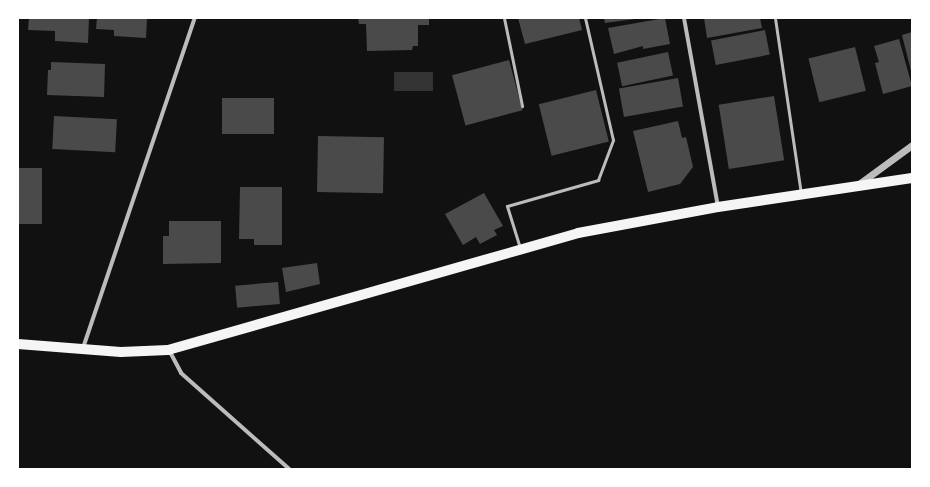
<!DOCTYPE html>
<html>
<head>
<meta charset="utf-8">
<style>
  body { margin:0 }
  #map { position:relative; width:930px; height:487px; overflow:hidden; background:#111; font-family:"Exo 2",sans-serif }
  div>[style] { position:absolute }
  .water>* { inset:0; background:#333; transform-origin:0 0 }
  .building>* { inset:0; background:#4a4a4a; transform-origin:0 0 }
  .service>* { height:3px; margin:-1.5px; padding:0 1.5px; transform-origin:1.5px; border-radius:1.5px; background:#bcbcbc }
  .minor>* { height:4px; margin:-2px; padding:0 2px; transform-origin:2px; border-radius:2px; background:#bcbcbc }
  .tertiary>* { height:7px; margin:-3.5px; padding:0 3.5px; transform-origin:3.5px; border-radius:3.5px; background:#bcbcbc }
  .primary>* { height:10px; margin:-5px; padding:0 5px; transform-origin:5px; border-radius:5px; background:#f5f5f5 }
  span { translate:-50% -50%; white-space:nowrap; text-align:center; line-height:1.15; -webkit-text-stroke:3px #fff; paint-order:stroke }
  .frame { position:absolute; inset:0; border:19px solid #fff; pointer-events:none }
</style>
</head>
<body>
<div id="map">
  <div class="water">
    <div style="left:394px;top:72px;width:39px;height:19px"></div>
  </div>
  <div class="building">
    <div style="clip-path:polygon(29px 18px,89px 18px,88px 43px,55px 41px,55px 31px,28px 30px)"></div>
    <div style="clip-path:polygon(97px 18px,147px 18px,146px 38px,114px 36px,114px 30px,96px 29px)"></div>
    <div style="clip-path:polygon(358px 18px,429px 18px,429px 25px,418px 25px,418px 46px,413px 46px,412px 50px,367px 51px,366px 24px,359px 24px)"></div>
    <div style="clip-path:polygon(518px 18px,579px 18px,582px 30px,525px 44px)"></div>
    <div style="clip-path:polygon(604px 18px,635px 18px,635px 19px,605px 23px)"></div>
    <div style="clip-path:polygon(665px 18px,670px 44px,643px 49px,643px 46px,614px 54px,608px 28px)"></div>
    <div style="clip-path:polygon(704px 18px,760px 18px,762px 28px,707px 38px)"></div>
    <div style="left:765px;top:30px;width:25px;height:55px;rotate:79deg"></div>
    <div style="clip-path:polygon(912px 32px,912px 71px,911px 71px,902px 35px)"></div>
    <div style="clip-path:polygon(899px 39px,912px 86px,883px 94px,875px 63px,879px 62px,874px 46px)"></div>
    <div style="left:855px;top:47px;width:45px;height:48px;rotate:76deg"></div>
    <div style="left:668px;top:52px;width:24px;height:52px;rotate:78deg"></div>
    <div style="left:509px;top:60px;width:52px;height:59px;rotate:75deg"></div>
    <div style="clip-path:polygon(51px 62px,105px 64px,104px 97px,47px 95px,48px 70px,51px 70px)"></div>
    <div style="left:678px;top:78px;width:29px;height:60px;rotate:80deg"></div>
    <div style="left:596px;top:90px;width:53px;height:59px;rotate:76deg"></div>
    <div style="left:774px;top:96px;width:65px;height:56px;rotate:81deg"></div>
    <div style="left:222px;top:98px;width:52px;height:36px"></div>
    <div style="left:54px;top:116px;width:63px;height:33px;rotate:3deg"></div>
    <div style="clip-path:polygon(678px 121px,682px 138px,686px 137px,693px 167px,680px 184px,648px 192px,633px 131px)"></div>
    <div style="left:318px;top:136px;width:66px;height:56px;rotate:1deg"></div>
    <div style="left:18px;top:168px;width:24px;height:56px"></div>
    <div style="clip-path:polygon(240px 187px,282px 187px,282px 245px,254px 245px,254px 239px,239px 239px)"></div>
    <div style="clip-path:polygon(484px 193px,503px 226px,494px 230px,497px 235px,480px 244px,476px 237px,463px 245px,445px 214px)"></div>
    <div style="clip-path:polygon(169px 221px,221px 221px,221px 263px,163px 264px,163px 236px,169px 236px)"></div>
    <div style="clip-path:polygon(317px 263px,320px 284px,286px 292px,282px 268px)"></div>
    <div style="left:278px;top:282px;width:22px;height:43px;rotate:85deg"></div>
  </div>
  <div class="service">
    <div style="left:504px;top:18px;width:90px;rotate:78.4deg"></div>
    <div style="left:775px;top:18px;width:178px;rotate:81.6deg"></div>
    <div style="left:520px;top:248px;width:44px;rotate:-107.2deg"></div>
    <div style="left:507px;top:206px;width:95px;rotate:-15.9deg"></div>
    <div style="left:598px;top:180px;width:43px;rotate:-69.4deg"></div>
    <div style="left:613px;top:140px;width:125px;rotate:-102.9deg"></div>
  </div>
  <div class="minor">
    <div style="left:684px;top:18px;width:192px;rotate:79.8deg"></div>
    <div style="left:83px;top:348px;width:348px;rotate:-71.3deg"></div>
    <div style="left:169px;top:350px;width:26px;rotate:62deg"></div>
    <div style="left:181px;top:373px;width:144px;rotate:41.6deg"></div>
  </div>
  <div class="tertiary">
    <div style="left:856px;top:186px;width:69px;rotate:-36.2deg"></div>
  </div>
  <div class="primary">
    <div style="left:18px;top:344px;width:103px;rotate:4.4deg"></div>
    <div style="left:121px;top:352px;width:47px;rotate:-2.4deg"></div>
    <div style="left:168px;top:350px;width:426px;rotate:-15.9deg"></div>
    <div style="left:578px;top:233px;width:142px;rotate:-10.5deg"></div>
    <div style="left:718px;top:207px;width:196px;rotate:-8.5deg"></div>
  </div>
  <div class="frame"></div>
</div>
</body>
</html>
